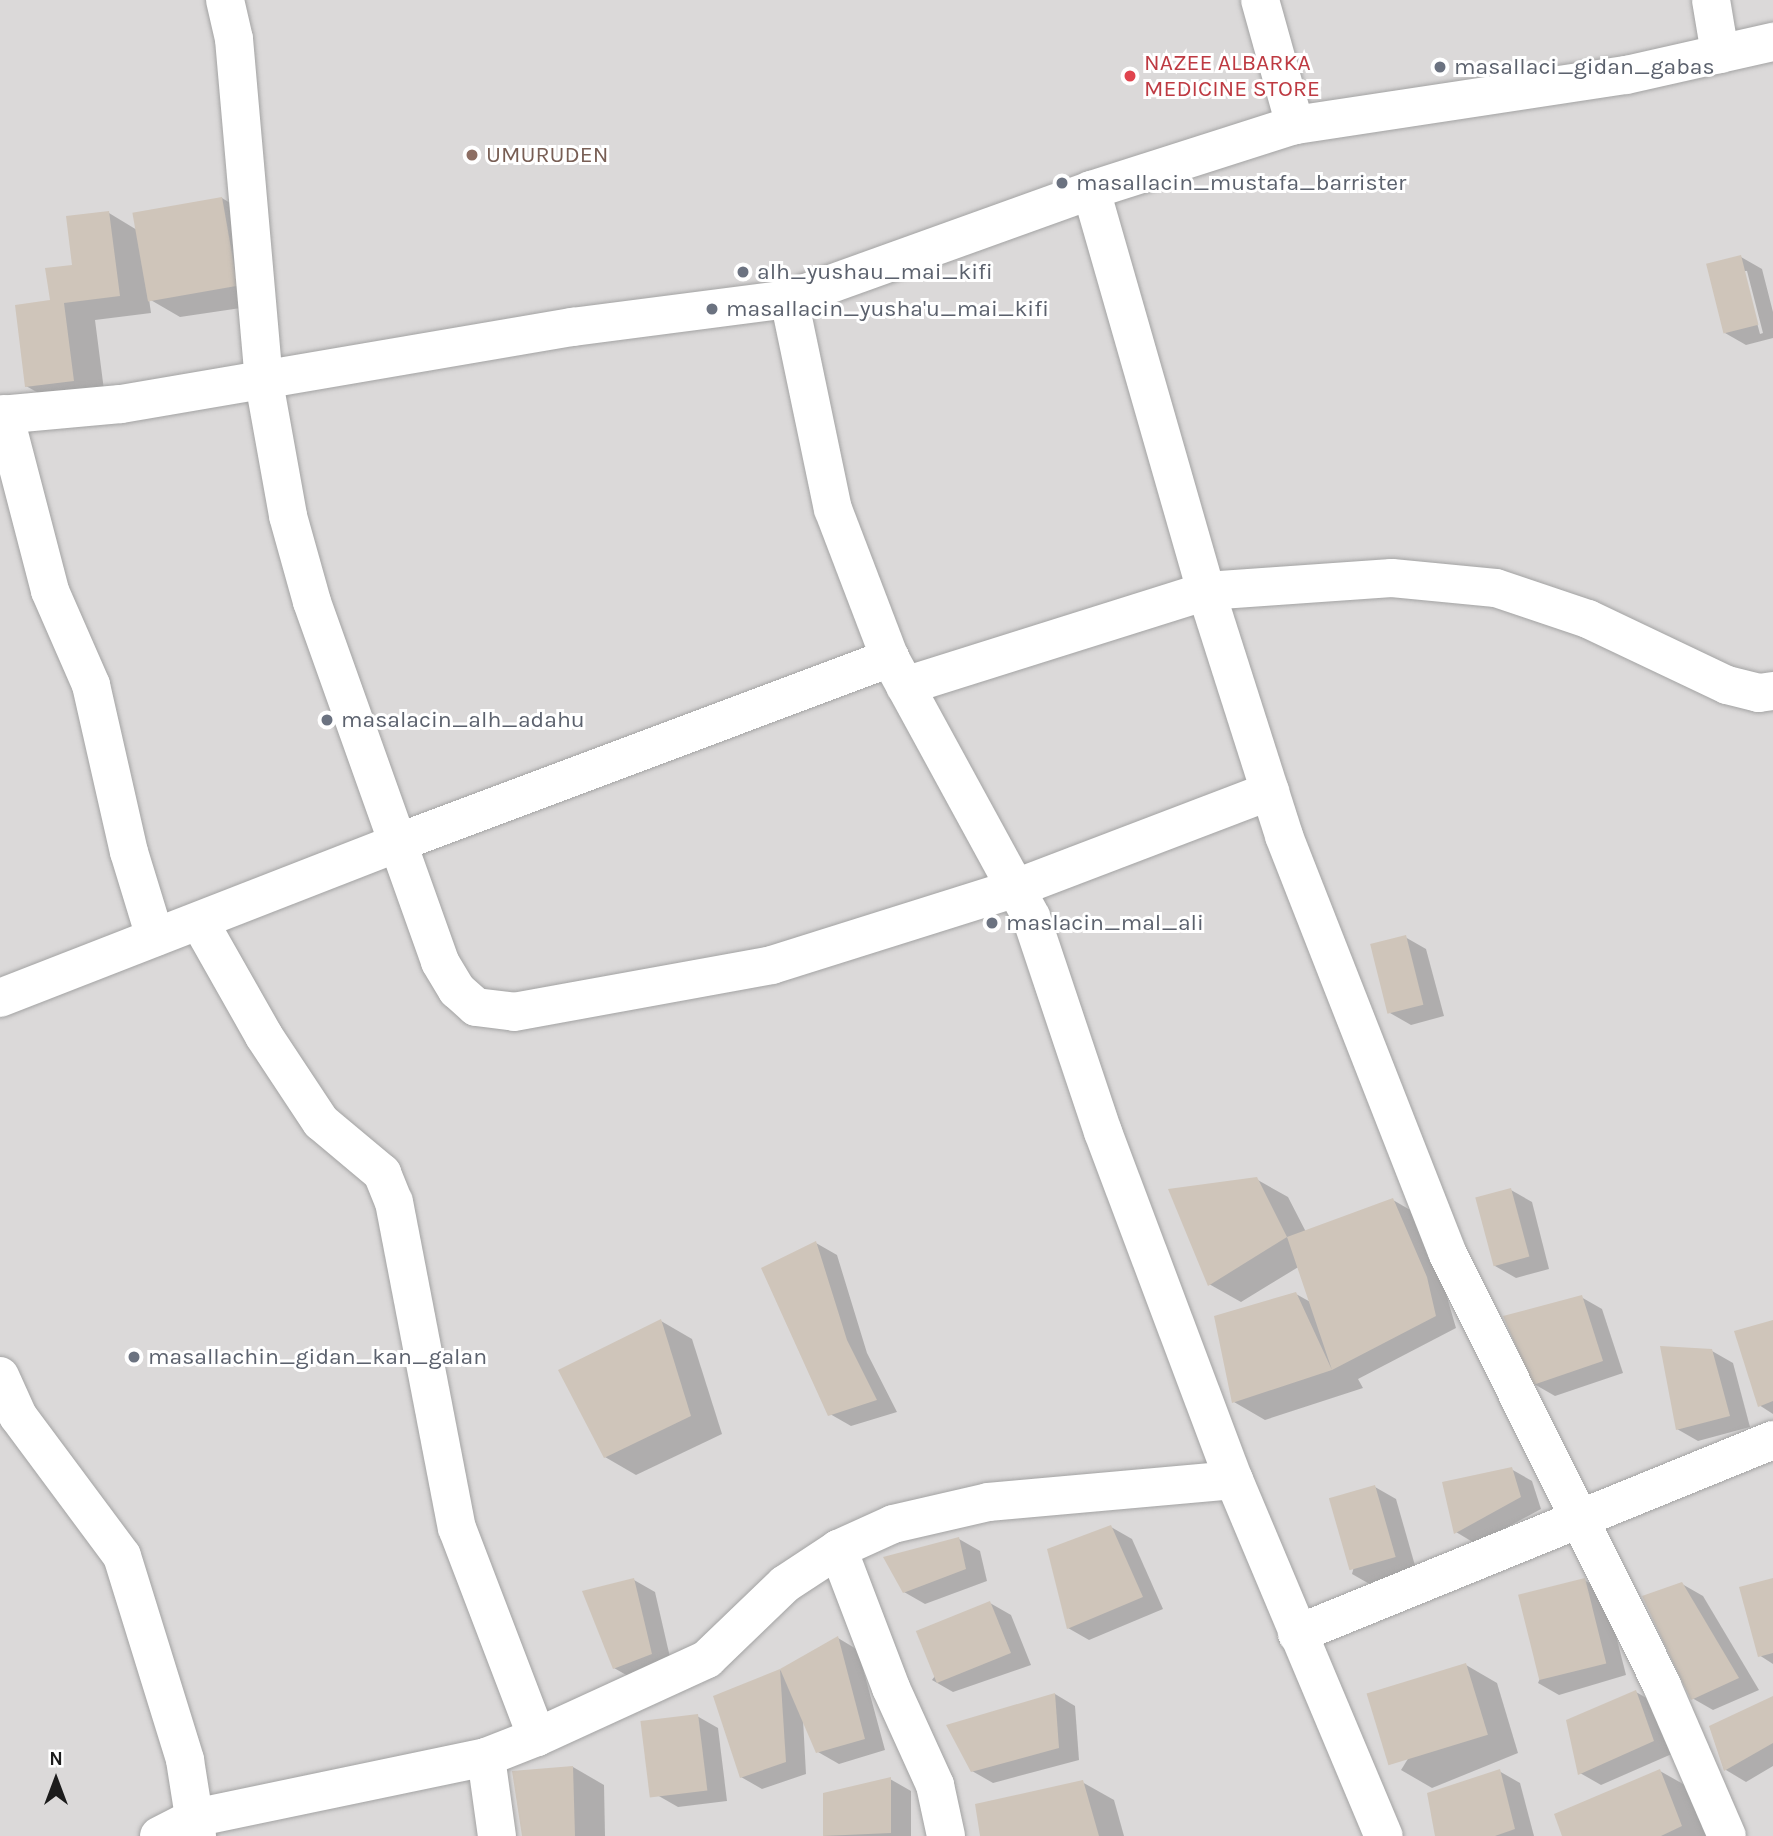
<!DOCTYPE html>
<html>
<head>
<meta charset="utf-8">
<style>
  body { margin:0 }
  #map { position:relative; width:1773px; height:1836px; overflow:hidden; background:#efebe1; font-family:Karla,sans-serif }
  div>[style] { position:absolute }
  .residential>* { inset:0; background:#dbd9d9; transform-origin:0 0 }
  .shadow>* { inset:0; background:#0003 }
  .building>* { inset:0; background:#cfc5ba; transform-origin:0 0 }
  .roads { filter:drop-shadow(0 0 2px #a3a3a3) drop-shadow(0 0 2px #a3a3a3) }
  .street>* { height:38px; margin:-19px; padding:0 19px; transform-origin:19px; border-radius:19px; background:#fff }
  .dots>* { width:19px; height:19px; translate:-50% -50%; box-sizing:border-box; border:4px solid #fff; border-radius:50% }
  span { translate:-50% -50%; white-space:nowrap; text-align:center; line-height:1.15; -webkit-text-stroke:6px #fff; paint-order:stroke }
  .health-label { font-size:23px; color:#be3a42 }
  .left { translate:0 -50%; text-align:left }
  .worship-label { font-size:23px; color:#5b616d }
  .education-label { font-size:23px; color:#785e54 }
  .north { position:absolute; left:21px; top:1745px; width:70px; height:70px; -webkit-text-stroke:5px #fff; paint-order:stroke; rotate:0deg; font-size:19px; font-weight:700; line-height:28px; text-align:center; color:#1c1c1c }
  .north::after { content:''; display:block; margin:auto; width:24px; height:32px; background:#1c1c1c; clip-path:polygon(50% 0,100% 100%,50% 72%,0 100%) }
</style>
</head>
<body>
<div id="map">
  <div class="residential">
    <div style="left:0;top:0;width:1773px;height:1836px"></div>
  </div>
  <div class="shadow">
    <div style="clip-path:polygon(222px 198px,253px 217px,267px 304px,180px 317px,149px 299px,151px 313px,95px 320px,105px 398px,58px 404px,26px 386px,52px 302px,109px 213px,137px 230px)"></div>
    <div style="clip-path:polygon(evenodd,1741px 257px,1762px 269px,1773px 312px,1773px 338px,1746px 345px,1725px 333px,1741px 257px,1743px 271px,1747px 271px,1763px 333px,1760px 334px,1743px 271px)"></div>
    <div style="clip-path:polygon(1405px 937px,1426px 949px,1444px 1016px,1411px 1025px,1390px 1013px)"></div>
    <div style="clip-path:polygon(1256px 1179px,1288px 1197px,1306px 1232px,1393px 1200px,1424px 1218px,1456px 1328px,1358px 1379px,1363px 1388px,1265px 1420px,1234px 1402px,1296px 1294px,1314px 1304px,1300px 1266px,1241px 1302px,1209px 1284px)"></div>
    <div style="clip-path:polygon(1511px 1190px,1532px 1202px,1549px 1269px,1516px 1278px,1495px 1266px)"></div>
    <div style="clip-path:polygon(816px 1243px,837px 1255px,867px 1353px,897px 1412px,851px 1426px,830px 1414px)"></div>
    <div style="clip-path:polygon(1581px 1297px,1602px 1309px,1623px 1373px,1555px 1396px,1534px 1384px)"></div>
    <div style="clip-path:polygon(661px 1321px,692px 1339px,722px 1434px,636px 1475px,605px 1457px)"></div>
    <div style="clip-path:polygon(1773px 1322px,1773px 1414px,1759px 1405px)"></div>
    <div style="clip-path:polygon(1712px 1351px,1733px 1363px,1750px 1427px,1698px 1441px,1677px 1429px)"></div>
    <div style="clip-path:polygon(1511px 1469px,1532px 1481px,1541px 1509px,1476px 1544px,1456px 1532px)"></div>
    <div style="clip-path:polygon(1375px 1487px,1396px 1499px,1416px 1569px,1373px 1586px,1352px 1574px)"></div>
    <div style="clip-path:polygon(1111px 1527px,1132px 1539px,1163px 1609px,1089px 1640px,1068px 1628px)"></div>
    <div style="clip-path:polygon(959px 1539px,980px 1551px,987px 1581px,925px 1604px,904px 1592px)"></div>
    <div style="clip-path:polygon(634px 1580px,655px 1592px,672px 1666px,635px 1680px,614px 1668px)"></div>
    <div style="clip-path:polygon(1584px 1580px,1605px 1592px,1626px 1675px,1559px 1695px,1538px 1683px)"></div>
    <div style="clip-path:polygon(1773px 1580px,1773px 1664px,1759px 1655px)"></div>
    <div style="clip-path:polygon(1682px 1584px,1703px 1596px,1759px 1690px,1713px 1710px,1692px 1698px)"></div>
    <div style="clip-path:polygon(990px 1603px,1011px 1615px,1031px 1665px,953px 1692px,932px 1680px)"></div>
    <div style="clip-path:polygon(838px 1638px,858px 1650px,885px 1750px,839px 1764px,818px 1752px,803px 1719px,806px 1774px,762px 1789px,741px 1777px,715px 1697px,781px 1670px)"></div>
    <div style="clip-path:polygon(1466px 1665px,1497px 1683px,1518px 1753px,1432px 1788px,1401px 1770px)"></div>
    <div style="clip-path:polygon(1636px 1692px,1657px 1704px,1674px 1753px,1601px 1785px,1580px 1773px)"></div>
    <div style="clip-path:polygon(1055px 1694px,1075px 1706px,1079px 1760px,993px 1783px,972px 1771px)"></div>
    <div style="clip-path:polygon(1773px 1699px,1773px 1766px,1746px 1782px,1726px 1770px,1711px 1727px)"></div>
    <div style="clip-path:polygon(697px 1716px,718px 1728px,727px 1801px,678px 1807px,657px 1795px)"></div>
    <div style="clip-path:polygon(573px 1767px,604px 1785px,605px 1836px,523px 1836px,514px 1773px)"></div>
    <div style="clip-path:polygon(1499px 1771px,1520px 1783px,1534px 1836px,1437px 1836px)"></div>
    <div style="clip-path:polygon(1660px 1771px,1692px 1789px,1709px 1836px,1564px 1836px)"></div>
    <div style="clip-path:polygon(890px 1779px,911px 1791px,911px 1836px,824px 1836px,824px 1795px)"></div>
    <div style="clip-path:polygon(1082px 1782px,1114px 1800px,1124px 1836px,982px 1836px)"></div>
  </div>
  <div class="building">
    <div style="left:222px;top:197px;width:90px;height:91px;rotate:80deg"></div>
    <div style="clip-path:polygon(109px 211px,120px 296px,64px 303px,74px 381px,25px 387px,15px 305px,50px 300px,45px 268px,72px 265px,66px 216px)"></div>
    <div style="left:1741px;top:255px;width:72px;height:36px;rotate:76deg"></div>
    <div style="left:1406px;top:935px;width:72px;height:37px;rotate:76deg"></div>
    <div style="clip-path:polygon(1257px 1177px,1287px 1237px,1208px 1286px,1168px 1189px)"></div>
    <div style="left:1511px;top:1188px;width:71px;height:37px;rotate:75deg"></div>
    <div style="clip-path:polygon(1393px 1198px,1427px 1277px,1436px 1316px,1332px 1370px,1232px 1403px,1214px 1316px,1296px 1292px,1332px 1370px,1287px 1237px)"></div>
    <div style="clip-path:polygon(816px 1241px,847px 1340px,877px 1400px,828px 1416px,761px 1268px)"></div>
    <div style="clip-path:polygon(1582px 1295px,1603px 1361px,1533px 1385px,1503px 1316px)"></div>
    <div style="clip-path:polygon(661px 1319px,691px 1416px,604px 1458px,558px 1370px)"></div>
    <div style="clip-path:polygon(1773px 1320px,1773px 1401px,1758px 1407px,1734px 1331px)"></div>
    <div style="clip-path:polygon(1660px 1346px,1712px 1349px,1730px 1416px,1676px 1430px)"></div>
    <div style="clip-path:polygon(1512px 1467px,1521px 1497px,1454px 1534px,1442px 1482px)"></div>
    <div style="left:1375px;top:1485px;width:75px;height:48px;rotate:74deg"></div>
    <div style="clip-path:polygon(1111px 1525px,1143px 1597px,1067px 1629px,1047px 1549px)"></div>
    <div style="clip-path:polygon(959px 1537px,966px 1569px,903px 1593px,883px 1557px)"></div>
    <div style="clip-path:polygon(634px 1578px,652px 1654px,613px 1669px,582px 1591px)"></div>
    <div style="left:1585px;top:1578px;width:88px;height:69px;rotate:76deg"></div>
    <div style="clip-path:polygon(1773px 1578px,1773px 1653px,1758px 1657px,1739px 1587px)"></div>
    <div style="clip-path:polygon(1682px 1582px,1739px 1678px,1691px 1700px,1642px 1596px)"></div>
    <div style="left:990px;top:1601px;width:56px;height:80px;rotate:68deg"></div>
    <div style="clip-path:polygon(838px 1636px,865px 1739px,816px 1753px,780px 1669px)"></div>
    <div style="left:1466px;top:1663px;width:75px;height:104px;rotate:73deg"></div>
    <div style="clip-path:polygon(780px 1669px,786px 1762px,740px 1778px,713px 1696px)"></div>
    <div style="clip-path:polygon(1636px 1690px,1654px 1741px,1578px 1775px,1566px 1720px)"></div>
    <div style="clip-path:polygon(1055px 1693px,1059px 1748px,971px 1772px,946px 1725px)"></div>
    <div style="clip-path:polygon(1773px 1696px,1773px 1743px,1724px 1771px,1709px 1726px)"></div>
    <div style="left:698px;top:1714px;width:77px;height:58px;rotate:83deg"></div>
    <div style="clip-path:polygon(573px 1766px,575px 1836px,522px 1836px,512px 1771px)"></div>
    <div style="clip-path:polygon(1500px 1769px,1515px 1829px,1495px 1836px,1435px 1836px,1427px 1793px)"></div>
    <div style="clip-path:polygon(1660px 1769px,1682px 1826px,1661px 1836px,1562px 1836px,1554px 1814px)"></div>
    <div style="clip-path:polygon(891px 1777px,891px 1833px,823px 1836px,823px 1793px)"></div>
    <div style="clip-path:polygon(1083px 1780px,1099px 1836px,980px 1836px,975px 1804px)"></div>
  </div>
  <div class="roads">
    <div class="street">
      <div style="left:225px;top:0;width:40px;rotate:77deg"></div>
      <div style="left:234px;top:39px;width:344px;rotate:85deg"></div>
      <div style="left:264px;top:382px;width:136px;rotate:79.8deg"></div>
      <div style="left:288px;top:516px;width:89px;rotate:74.4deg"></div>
      <div style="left:312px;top:602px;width:382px;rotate:70.4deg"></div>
      <div style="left:440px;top:962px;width:33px;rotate:59deg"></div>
      <div style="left:457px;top:990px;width:25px;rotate:42deg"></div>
      <div style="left:476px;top:1007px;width:38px;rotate:7deg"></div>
      <div style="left:514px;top:1012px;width:262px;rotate:-10.3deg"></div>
      <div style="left:772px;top:965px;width:256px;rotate:-17.5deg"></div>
      <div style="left:1016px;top:888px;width:272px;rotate:-20.9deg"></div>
      <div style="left:1260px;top:0;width:130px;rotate:74.4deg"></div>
      <div style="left:1711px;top:0;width:55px;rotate:80.5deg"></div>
      <div style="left:1091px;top:190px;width:417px;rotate:74deg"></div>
      <div style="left:1206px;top:591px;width:257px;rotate:72.3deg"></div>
      <div style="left:1284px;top:836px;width:447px;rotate:68.6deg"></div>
      <div style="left:1447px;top:1252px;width:484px;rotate:63.6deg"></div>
      <div style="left:1662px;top:1686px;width:163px;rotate:66.6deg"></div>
      <div style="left:789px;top:299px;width:215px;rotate:78.2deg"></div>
      <div style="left:833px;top:509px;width:160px;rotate:69.1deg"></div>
      <div style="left:890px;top:658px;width:295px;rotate:61.4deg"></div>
      <div style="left:1031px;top:917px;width:227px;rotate:71.5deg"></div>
      <div style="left:1103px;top:1132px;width:372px;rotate:69.4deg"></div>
      <div style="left:1234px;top:1480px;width:386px;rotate:67.2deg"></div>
      <div style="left:4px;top:414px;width:183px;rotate:75.4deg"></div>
      <div style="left:50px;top:591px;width:103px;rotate:66.4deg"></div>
      <div style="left:91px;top:685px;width:171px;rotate:77.2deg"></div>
      <div style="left:129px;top:852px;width:89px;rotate:73deg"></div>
      <div style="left:0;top:415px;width:121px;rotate:-5.2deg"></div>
      <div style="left:121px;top:404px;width:459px;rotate:-9.7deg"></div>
      <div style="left:573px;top:327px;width:218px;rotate:-7.4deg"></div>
      <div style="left:789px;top:299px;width:321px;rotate:-19.8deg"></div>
      <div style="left:1091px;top:190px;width:214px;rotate:-17.7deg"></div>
      <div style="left:1295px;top:125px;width:335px;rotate:-8.6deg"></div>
      <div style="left:1626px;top:75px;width:151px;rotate:-12.7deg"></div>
      <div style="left:905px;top:686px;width:316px;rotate:-17.5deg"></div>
      <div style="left:1206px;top:591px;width:186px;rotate:-4deg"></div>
      <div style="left:1392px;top:578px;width:104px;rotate:5.5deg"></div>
      <div style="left:1496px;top:588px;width:97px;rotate:18.6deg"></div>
      <div style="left:1588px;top:619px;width:154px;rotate:25.4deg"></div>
      <div style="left:1727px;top:685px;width:33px;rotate:14deg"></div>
      <div style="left:1759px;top:693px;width:14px;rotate:-8deg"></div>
      <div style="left:199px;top:921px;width:132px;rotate:60.5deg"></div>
      <div style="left:264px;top:1036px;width:103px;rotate:56.5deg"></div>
      <div style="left:321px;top:1122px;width:80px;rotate:39.9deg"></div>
      <div style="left:382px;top:1173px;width:31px;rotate:68deg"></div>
      <div style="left:394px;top:1202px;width:332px;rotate:79.1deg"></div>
      <div style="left:457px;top:1528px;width:224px;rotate:69.1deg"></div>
      <div style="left:0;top:998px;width:426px;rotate:-21.3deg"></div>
      <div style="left:397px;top:843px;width:527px;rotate:-20.57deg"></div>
      <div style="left:0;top:1376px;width:44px;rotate:65.8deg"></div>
      <div style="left:18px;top:1416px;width:174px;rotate:53.4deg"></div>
      <div style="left:122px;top:1556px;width:214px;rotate:72.8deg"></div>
      <div style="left:185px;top:1760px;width:77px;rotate:81deg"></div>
      <div style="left:838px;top:1549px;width:149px;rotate:69.1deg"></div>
      <div style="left:891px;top:1688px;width:107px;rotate:65.6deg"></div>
      <div style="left:935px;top:1785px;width:52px;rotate:77.8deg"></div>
      <div style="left:1297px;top:1634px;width:514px;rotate:-22.17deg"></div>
      <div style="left:486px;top:1757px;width:80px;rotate:82.1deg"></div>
      <div style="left:159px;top:1836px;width:39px;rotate:-27deg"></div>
      <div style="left:194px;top:1818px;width:298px;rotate:-11.8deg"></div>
      <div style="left:486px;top:1757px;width:55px;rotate:-21.4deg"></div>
      <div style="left:537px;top:1737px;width:187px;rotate:-24.6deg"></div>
      <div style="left:707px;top:1659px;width:108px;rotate:-43.9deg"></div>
      <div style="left:785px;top:1584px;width:64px;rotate:-33.4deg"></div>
      <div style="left:838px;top:1549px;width:60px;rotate:-24.4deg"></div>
      <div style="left:893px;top:1524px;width:98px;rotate:-13deg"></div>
      <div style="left:988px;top:1502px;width:247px;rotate:-5.1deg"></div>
    </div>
  </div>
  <div class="dots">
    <div style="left:1440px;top:67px;background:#6b7280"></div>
    <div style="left:1130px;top:76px;background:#e0444e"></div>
    <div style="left:472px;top:155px;background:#8d6e63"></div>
    <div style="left:1062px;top:183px;background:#6b7280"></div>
    <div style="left:743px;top:272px;background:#6b7280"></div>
    <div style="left:712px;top:309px;background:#6b7280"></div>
    <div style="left:327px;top:720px;background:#6b7280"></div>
    <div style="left:992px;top:923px;background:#6b7280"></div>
    <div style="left:134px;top:1357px;background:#6b7280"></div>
  </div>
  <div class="health-label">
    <span class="left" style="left:1144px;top:76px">NAZEE ALBARKA<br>MEDICINE STORE</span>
  </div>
  <div class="worship-label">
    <span class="left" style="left:1454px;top:67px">masallaci_gidan_gabas</span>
    <span class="left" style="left:1076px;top:183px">masallacin_mustafa_barrister</span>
    <span class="left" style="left:757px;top:272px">alh_yushau_mai_kifi</span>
    <span class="left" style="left:726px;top:309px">masallacin_yusha'u_mai_kifi</span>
    <span class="left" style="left:341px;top:720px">masalacin_alh_adahu</span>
    <span class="left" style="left:1006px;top:923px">maslacin_mal_ali</span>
    <span class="left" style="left:148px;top:1357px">masallachin_gidan_kan_galan</span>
  </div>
  <div class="education-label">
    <span class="left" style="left:486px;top:155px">UMURUDEN</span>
  </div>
  <div class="north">N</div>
</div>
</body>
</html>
